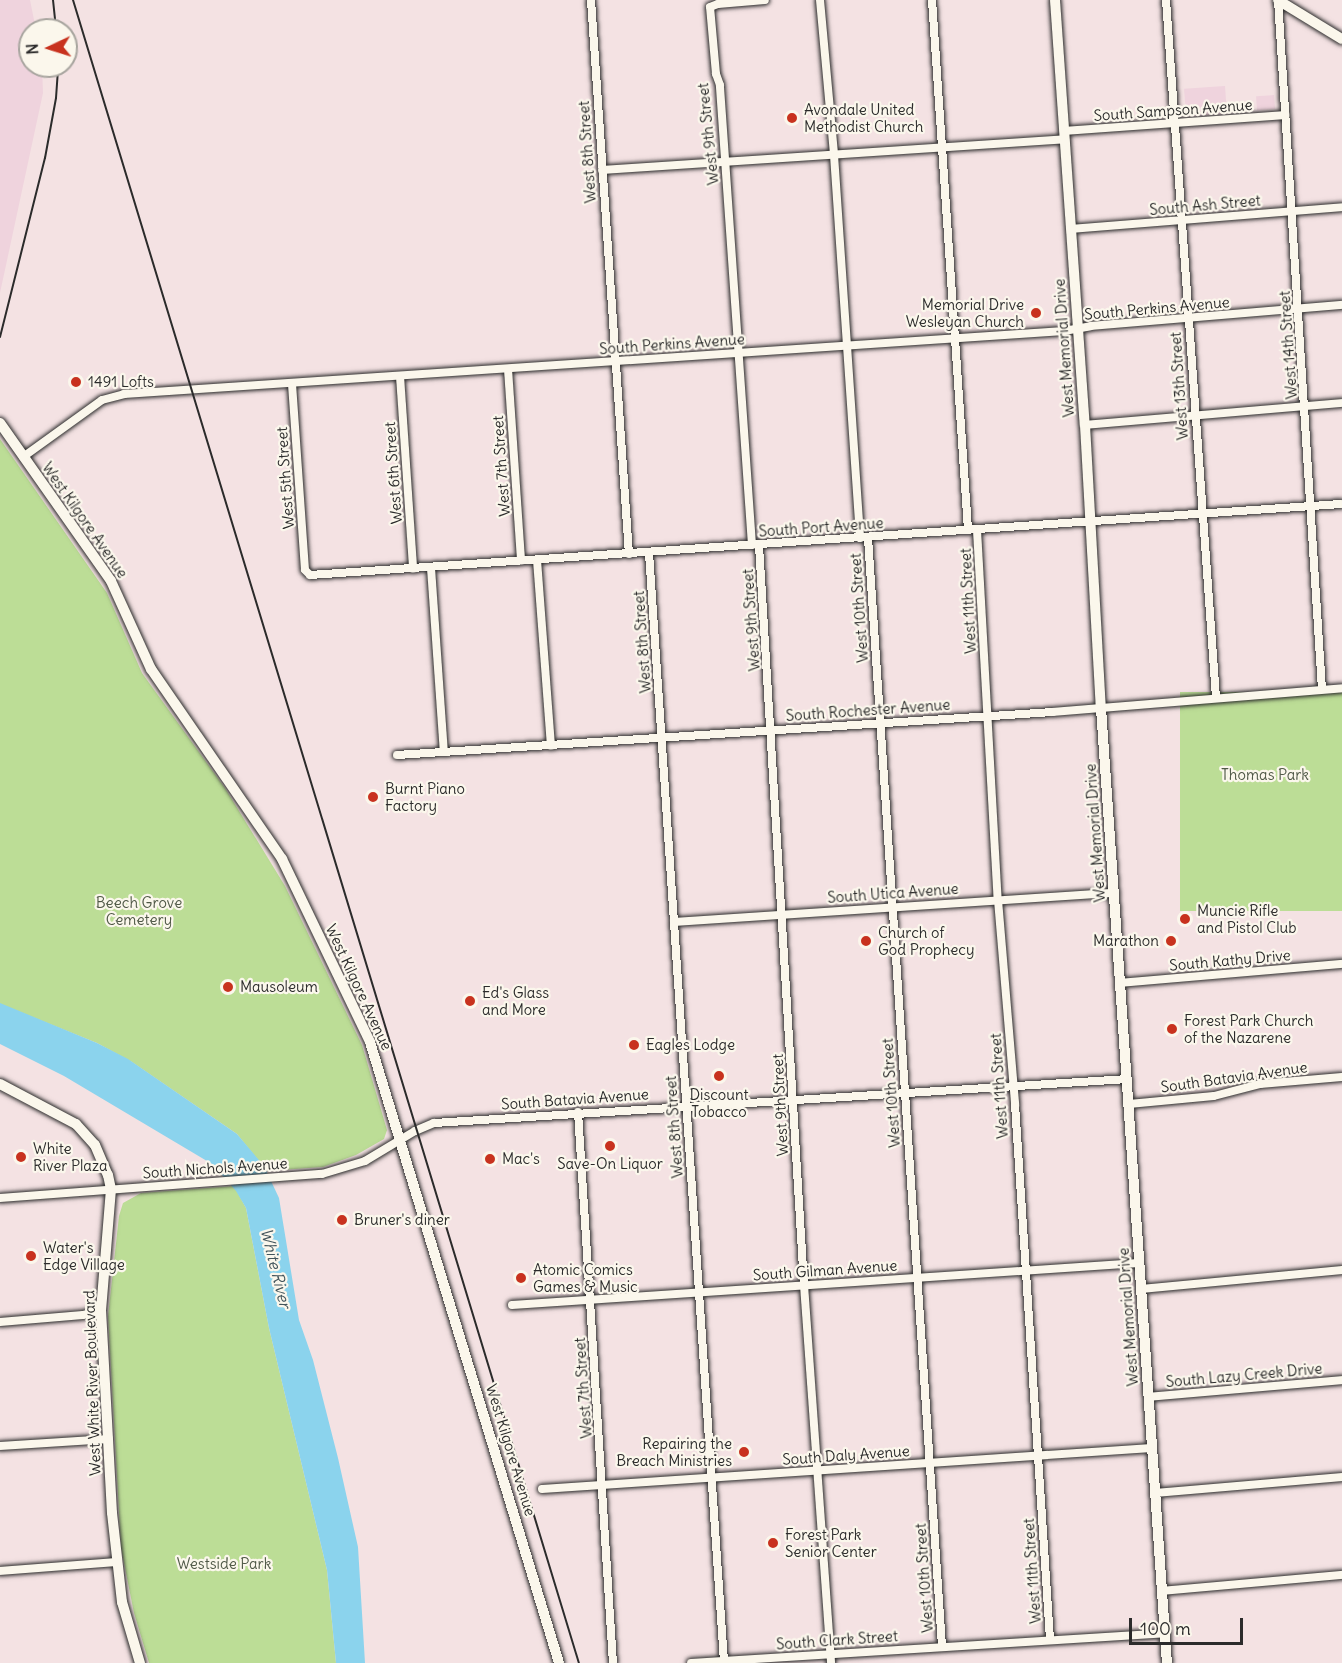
<!DOCTYPE html>
<html>
<head>
<meta charset="utf-8">
<style>
  body { margin:0 }
  #map { position:relative; width:1342px; height:1663px; overflow:hidden; background:#f4e2e3; font-family:Delius,sans-serif }
  div>[style] { position:absolute }
  .built>* { inset:0; background:#efd3dd; transform-origin:0 0 }
  .green>* { inset:0; background:#bcdd96; transform-origin:0 0 }
  .water>* { inset:0; background:#8bd3ed }
  .roads { filter:drop-shadow(0 0 2px #2b2b2b) drop-shadow(0 0 2px #2b2b2b) }
  .street>* { height:8px; margin:-4px; padding:0 4px; transform-origin:4px; border-radius:4px; background:#fbf7ec }
  .secondary>* { height:10px; margin:-5px; padding:0 5px; transform-origin:5px; border-radius:5px; background:#fbf7ec }
  .rail>* { height:2px; margin:-1px; padding:0 1px; transform-origin:1px; border-radius:1px; background:#2b2b2b }
  .dots>* { width:16px; height:16px; translate:-50% -50%; box-sizing:border-box; border:3px solid #fbf7ec; border-radius:50% }
  span { translate:-50% -50%; white-space:nowrap; text-align:center; line-height:1.15; -webkit-text-stroke:4.5px #fbf7ec; paint-order:stroke }
  .poi-label { font-size:15px; color:#2b2b2b }
  .left { translate:0 -50%; text-align:left }
  .right { translate:-100% -50%; text-align:right }
  .street-label { font-size:15px; color:#2b2b2b }
  .park-label { font-size:15px; color:#4f5846 }
  .water-label { font-size:16px; color:#43555c; font-style:italic }
  .north { position:absolute; left:18px; top:18px; width:60px; height:60px; box-sizing:border-box; background:#fbf7ec; border:2px solid #a8a59f; border-radius:50%; rotate:266deg; font-size:16px; font-weight:700; line-height:24px; text-align:center; color:#2b2b2b }
  .north::after { content:''; display:block; margin:auto; width:21px; height:27px; background:#c8321e; clip-path:polygon(50% 0,100% 100%,50% 72%,0 100%) }
  .scale { position:absolute; left:1129px; top:1618px; width:114px; height:27px; box-sizing:border-box; border:3px solid #2b2b2b; border-top:0; padding-left:8px; font-size:18px; line-height:21px; white-space:nowrap; color:#2b2b2b; -webkit-text-stroke:4px #fbf7ec; paint-order:stroke }
</style>
</head>
<body>
<div id="map">
  <div class="built">
    <div style="clip-path:polygon(0 0,30px 0,36px 30px,30px 30px,30px 66px,42px 66px,43px 93px,0 293px)"></div>
    <div style="left:1225px;top:86px;width:28px;height:41px;rotate:86deg"></div>
    <div style="left:1274px;top:95px;width:14px;height:18px;rotate:86deg"></div>
  </div>
  <div class="green">
    <div style="clip-path:polygon(0 439px,107px 593px,142px 673px,225px 788px,285px 886px,362px 1045px,387px 1130px,384px 1139px,356px 1155px,323px 1167px,267px 1171px,237px 1134px,132px 1062px,97px 1043px,0 1004px)"></div>
    <div style="left:1342px;top:692px;width:219px;height:162px;rotate:90deg"></div>
    <div style="clip-path:polygon(234px 1186px,246px 1208px,269px 1328px,327px 1570px,336px 1663px,149px 1663px,134px 1613px,121px 1548px,108px 1316px,119px 1216px,123px 1203px,141px 1193px)"></div>
  </div>
  <div class="water">
    <div style="clip-path:polygon(0 1003px,97px 1043px,128px 1059px,237px 1134px,264px 1166px,279px 1198px,299px 1320px,313px 1360px,338px 1458px,358px 1547px,365px 1663px,336px 1663px,327px 1570px,269px 1328px,246px 1208px,236px 1191px,212px 1164px,64px 1076px,0 1044px)"></div>
  </div>
  <div class="roads">
    <div class="street">
      <div style="left:591px;top:0;width:555px;rotate:86.08deg"></div>
      <div style="left:820px;top:0;width:156px;rotate:84.8deg"></div>
      <div style="left:834px;top:155px;width:384px;rotate:86.1deg"></div>
      <div style="left:932px;top:0;width:531px;rotate:86.11deg"></div>
      <div style="left:1166px;top:0;width:700px;rotate:85.9deg"></div>
      <div style="left:1278px;top:0;width:690px;rotate:86.35deg"></div>
      <div style="left:1064px;top:131px;width:222px;rotate:-4.1deg"></div>
      <div style="left:602px;top:170px;width:464px;rotate:-3.8deg"></div>
      <div style="left:1071px;top:229px;width:272px;rotate:-4.6deg"></div>
      <div style="left:508px;top:369px;width:192px;rotate:86.1deg"></div>
      <div style="left:400px;top:376px;width:193px;rotate:86.1deg"></div>
      <div style="left:292px;top:384px;width:186px;rotate:86deg"></div>
      <div style="left:305px;top:570px;width:7px;rotate:45deg"></div>
      <div style="left:310px;top:575px;width:1034px;rotate:-3.94deg"></div>
      <div style="left:1085px;top:425px;width:258px;rotate:-4.9deg"></div>
      <div style="left:23px;top:457px;width:97px;rotate:-35.8deg"></div>
      <div style="left:102px;top:400px;width:23px;rotate:-15deg"></div>
      <div style="left:124px;top:394px;width:942px;rotate:-3.83deg"></div>
      <div style="left:1064px;top:331px;width:27px;rotate:-10deg"></div>
      <div style="left:1091px;top:326px;width:252px;rotate:-4.8deg"></div>
      <div style="left:977px;top:530px;width:371px;rotate:86.8deg"></div>
      <div style="left:998px;top:900px;width:205px;rotate:85.2deg"></div>
      <div style="left:1015px;top:1104px;width:537px;rotate:86.26deg"></div>
      <div style="left:868px;top:538px;width:1111px;rotate:86.18deg"></div>
      <div style="left:752px;top:545px;width:461px;rotate:-94deg"></div>
      <div style="left:720px;top:85px;width:12px;rotate:-110deg"></div>
      <div style="left:716px;top:74px;width:67px;rotate:-95.1deg"></div>
      <div style="left:710px;top:7px;width:9px;rotate:-21deg"></div>
      <div style="left:718px;top:4px;width:47px;rotate:-4.9deg"></div>
      <div style="left:759px;top:545px;width:741px;rotate:86.52deg"></div>
      <div style="left:804px;top:1285px;width:379px;rotate:85.9deg"></div>
      <div style="left:649px;top:553px;width:1113px;rotate:86.13deg"></div>
      <div style="left:537px;top:560px;width:186px;rotate:85.7deg"></div>
      <div style="left:431px;top:568px;width:184px;rotate:86deg"></div>
      <div style="left:397px;top:755px;width:657px;rotate:-3.75deg"></div>
      <div style="left:1053px;top:712px;width:290px;rotate:-4.7deg"></div>
      <div style="left:674px;top:922px;width:441px;rotate:-3.8deg"></div>
      <div style="left:1120px;top:983px;width:223px;rotate:-4.9deg"></div>
      <div style="left:1129px;top:1104px;width:85px;rotate:-5.4deg"></div>
      <div style="left:1214px;top:1096px;width:48px;rotate:-14.6deg"></div>
      <div style="left:1260px;top:1084px;width:82px;rotate:-4.9deg"></div>
      <div style="left:578px;top:1112px;width:552px;rotate:86.37deg"></div>
      <div style="left:0;top:1198px;width:323px;rotate:-4.3deg"></div>
      <div style="left:322px;top:1174px;width:45px;rotate:-16.8deg"></div>
      <div style="left:365px;top:1161px;width:58px;rotate:-31deg"></div>
      <div style="left:415px;top:1131px;width:21px;rotate:-23deg"></div>
      <div style="left:434px;top:1123px;width:694px;rotate:-3.63deg"></div>
      <div style="left:1141px;top:1289px;width:202px;rotate:-5.4deg"></div>
      <div style="left:512px;top:1305px;width:628px;rotate:-3.83deg"></div>
      <div style="left:0;top:1322px;width:83px;rotate:-4.8deg"></div>
      <div style="left:83px;top:1315px;width:19px;rotate:-16deg"></div>
      <div style="left:1148px;top:1397px;width:195px;rotate:-5deg"></div>
      <div style="left:0;top:1446px;width:109px;rotate:-3.7deg"></div>
      <div style="left:542px;top:1489px;width:611px;rotate:-3.85deg"></div>
      <div style="left:1155px;top:1493px;width:188px;rotate:-4.9deg"></div>
      <div style="left:0;top:1571px;width:116px;rotate:-4.4deg"></div>
      <div style="left:1162px;top:1591px;width:181px;rotate:-5.1deg"></div>
      <div style="left:691px;top:1663px;width:475px;rotate:-3.6deg"></div>
    </div>
    <div class="secondary">
      <div style="left:1055px;top:0;width:426px;rotate:86deg"></div>
      <div style="left:1085px;top:425px;width:283px;rotate:86.8deg"></div>
      <div style="left:1101px;top:708px;width:957px;rotate:86.05deg"></div>
      <div style="left:1278px;top:0;width:75px;rotate:31.4deg"></div>
      <div style="left:0;top:423px;width:193px;rotate:54.9deg"></div>
      <div style="left:111px;top:581px;width:97px;rotate:65.6deg"></div>
      <div style="left:151px;top:669px;width:231px;rotate:55.4deg"></div>
      <div style="left:282px;top:859px;width:203px;rotate:64.3deg"></div>
      <div style="left:370px;top:1042px;width:649px;rotate:73.07deg"></div>
      <div style="left:0;top:1084px;width:86px;rotate:27.8deg"></div>
      <div style="left:76px;top:1124px;width:28px;rotate:48deg"></div>
      <div style="left:95px;top:1145px;width:33px;rotate:67deg"></div>
      <div style="left:108px;top:1175px;width:14px;rotate:78deg"></div>
      <div style="left:111px;top:1189px;width:121px;rotate:94.7deg"></div>
      <div style="left:101px;top:1310px;width:203px;rotate:86.9deg"></div>
      <div style="left:112px;top:1513px;width:90px;rotate:83.6deg"></div>
      <div style="left:122px;top:1602px;width:64px;rotate:73.6deg"></div>
    </div>
  </div>
  <div class="rail">
    <div style="left:53px;top:0;width:30px;rotate:84deg"></div>
    <div style="left:73px;top:0;width:1738px;rotate:73.08deg"></div>
    <div style="left:0;top:337px;width:185px;rotate:-75.9deg"></div>
    <div style="left:45px;top:158px;width:61px;rotate:-79.6deg"></div>
    <div style="left:56px;top:98px;width:32px;rotate:-86deg"></div>
  </div>
  <div class="dots">
    <div style="left:792px;top:118px;background:#c8321e"></div>
    <div style="left:1036px;top:313px;background:#c8321e"></div>
    <div style="left:76px;top:382px;background:#c8321e"></div>
    <div style="left:373px;top:797px;background:#c8321e"></div>
    <div style="left:1185px;top:919px;background:#c8321e"></div>
    <div style="left:866px;top:941px;background:#c8321e"></div>
    <div style="left:1171px;top:941px;background:#c8321e"></div>
    <div style="left:228px;top:987px;background:#c8321e"></div>
    <div style="left:470px;top:1001px;background:#c8321e"></div>
    <div style="left:1172px;top:1029px;background:#c8321e"></div>
    <div style="left:634px;top:1045px;background:#c8321e"></div>
    <div style="left:719px;top:1076px;background:#c8321e"></div>
    <div style="left:610px;top:1146px;background:#c8321e"></div>
    <div style="left:21px;top:1157px;background:#c8321e"></div>
    <div style="left:490px;top:1159px;background:#c8321e"></div>
    <div style="left:342px;top:1220px;background:#c8321e"></div>
    <div style="left:31px;top:1256px;background:#c8321e"></div>
    <div style="left:521px;top:1278px;background:#c8321e"></div>
    <div style="left:744px;top:1452px;background:#c8321e"></div>
    <div style="left:773px;top:1543px;background:#c8321e"></div>
  </div>
  <div class="poi-label">
    <span class="left" style="left:804px;top:118px">Avondale United<br>Methodist Church</span>
    <span class="right" style="left:1024px;top:313px">Memorial Drive<br>Wesleyan Church</span>
    <span class="left" style="left:88px;top:382px">1491 Lofts</span>
    <span class="left" style="left:385px;top:797px">Burnt Piano<br>Factory</span>
    <span class="left" style="left:1197px;top:919px">Muncie Rifle<br>and Pistol Club</span>
    <span class="left" style="left:878px;top:941px">Church of<br>God Prophecy</span>
    <span class="right" style="left:1159px;top:941px">Marathon</span>
    <span class="left" style="left:240px;top:987px">Mausoleum</span>
    <span class="left" style="left:482px;top:1001px">Ed's Glass<br>and More</span>
    <span class="left" style="left:1184px;top:1029px">Forest Park Church<br>of the Nazarene</span>
    <span class="left" style="left:646px;top:1045px">Eagles Lodge</span>
    <span style="left:719px;top:1103px">Discount<br>Tobacco</span>
    <span class="left" style="left:33px;top:1157px">White<br>River Plaza</span>
    <span class="left" style="left:502px;top:1159px">Mac's</span>
    <span style="left:610px;top:1164px">Save-On Liquor</span>
    <span class="left" style="left:354px;top:1220px">Bruner's diner</span>
    <span class="left" style="left:43px;top:1256px">Water's<br>Edge Village</span>
    <span class="left" style="left:533px;top:1278px">Atomic Comics<br>Games &amp; Music</span>
    <span class="right" style="left:732px;top:1452px">Repairing the<br>Breach Ministries</span>
    <span class="left" style="left:785px;top:1543px">Forest Park<br>Senior Center</span>
  </div>
  <div class="street-label">
    <span style="left:1173px;top:110px;rotate:-4deg">South Sampson Avenue</span>
    <span style="left:708px;top:134px;rotate:-96deg">West 9th Street</span>
    <span style="left:587px;top:152px;rotate:-94deg">West 8th Street</span>
    <span style="left:1205px;top:205px;rotate:-5deg">South Ash Street</span>
    <span style="left:1157px;top:308px;rotate:-5deg">South Perkins Avenue</span>
    <span style="left:672px;top:344px;rotate:-4deg">South Perkins Avenue</span>
    <span style="left:1288px;top:345px;rotate:-94deg">West 14th Street</span>
    <span style="left:1064px;top:348px;rotate:-94deg">West Memorial Drive</span>
    <span style="left:1179px;top:386px;rotate:-94deg">West 13th Street</span>
    <span style="left:501px;top:466px;rotate:-94deg">West 7th Street</span>
    <span style="left:393px;top:473px;rotate:-94deg">West 6th Street</span>
    <span style="left:285px;top:478px;rotate:-94deg">West 5th Street</span>
    <span style="left:85px;top:520px;rotate:55deg">West Kilgore Avenue</span>
    <span style="left:821px;top:527px;rotate:-4deg">South Port Avenue</span>
    <span style="left:968px;top:601px;rotate:-93deg">West 11th Street</span>
    <span style="left:859px;top:608px;rotate:-94deg">West 10th Street</span>
    <span style="left:751px;top:620px;rotate:-94deg">West 9th Street</span>
    <span style="left:642px;top:642px;rotate:-94deg">West 8th Street</span>
    <span style="left:868px;top:710px;rotate:-4deg">South Rochester Avenue</span>
    <span style="left:1095px;top:833px;rotate:-94deg">West Memorial Drive</span>
    <span style="left:893px;top:893px;rotate:-4deg">South Utica Avenue</span>
    <span style="left:1230px;top:960px;rotate:-5deg">South Kathy Drive</span>
    <span style="left:359px;top:987px;rotate:65deg">West Kilgore Avenue</span>
    <span style="left:1234px;top:1077px;rotate:-8deg">South Batavia Avenue</span>
    <span style="left:999px;top:1086px;rotate:-94deg">West 11th Street</span>
    <span style="left:891px;top:1093px;rotate:-94deg">West 10th Street</span>
    <span style="left:575px;top:1099px;rotate:-4deg">South Batavia Avenue</span>
    <span style="left:780px;top:1105px;rotate:-93deg">West 9th Street</span>
    <span style="left:674px;top:1127px;rotate:-94deg">West 8th Street</span>
    <span style="left:215px;top:1168px;rotate:-4deg">South Nichols Avenue</span>
    <span style="left:825px;top:1270px;rotate:-4deg">South Gilman Avenue</span>
    <span style="left:1128px;top:1317px;rotate:-94deg">West Memorial Drive</span>
    <span style="left:1244px;top:1375px;rotate:-5deg">South Lazy Creek Drive</span>
    <span style="left:92px;top:1383px;rotate:-92deg">West White River Boulevard</span>
    <span style="left:583px;top:1388px;rotate:-94deg">West 7th Street</span>
    <span style="left:511px;top:1450px;rotate:73deg">West Kilgore Avenue</span>
    <span style="left:846px;top:1455px;rotate:-4deg">South Daly Avenue</span>
    <span style="left:1032px;top:1571px;rotate:-94deg">West 11th Street</span>
    <span style="left:924px;top:1578px;rotate:-94deg">West 10th Street</span>
    <span style="left:837px;top:1640px;rotate:-4deg">South Clark Street</span>
  </div>
  <div class="park-label">
    <span style="left:1265px;top:775px">Thomas Park</span>
    <span style="left:139px;top:911px">Beech Grove<br>Cemetery</span>
    <span style="left:224px;top:1564px">Westside Park</span>
  </div>
  <div class="water-label">
    <span style="left:276px;top:1268px;rotate:76deg">White River</span>
  </div>
  <div class="north">N</div>
  <div class="scale">100 m</div>
</div>
</body>
</html>
